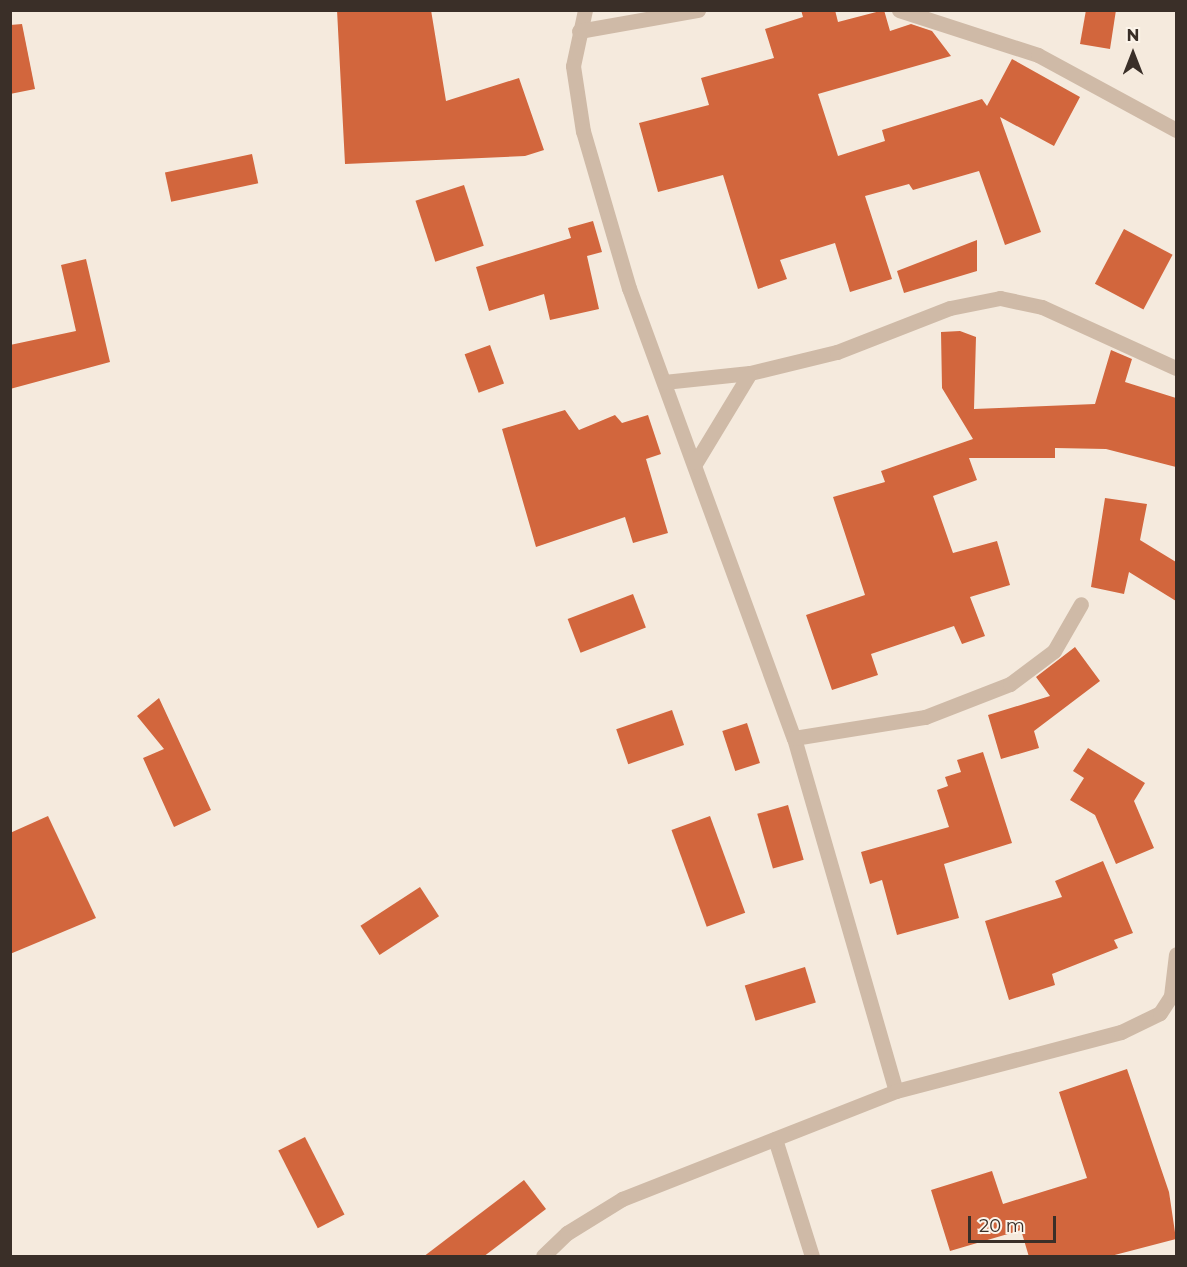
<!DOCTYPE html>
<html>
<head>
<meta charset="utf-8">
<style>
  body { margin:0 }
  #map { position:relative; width:1187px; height:1267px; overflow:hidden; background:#f5eadd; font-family:Montserrat,sans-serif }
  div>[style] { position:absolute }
  .building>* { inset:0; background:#d2663d; transform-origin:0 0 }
  .street>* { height:15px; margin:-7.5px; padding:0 7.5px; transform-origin:7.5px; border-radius:7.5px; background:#cfbaa7 }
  span { translate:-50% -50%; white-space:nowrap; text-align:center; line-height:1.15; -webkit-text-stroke:4.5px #fcf4ea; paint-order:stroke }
  .frame { position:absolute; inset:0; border:12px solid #3a2f28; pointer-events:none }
  .north { position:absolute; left:1103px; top:24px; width:60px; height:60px; -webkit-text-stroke:4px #fcf4ea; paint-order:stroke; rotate:0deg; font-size:16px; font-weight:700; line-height:24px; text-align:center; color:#3a2f28 }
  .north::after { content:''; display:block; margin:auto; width:21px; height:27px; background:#3a2f28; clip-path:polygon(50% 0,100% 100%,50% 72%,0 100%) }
  .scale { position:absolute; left:968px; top:1216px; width:88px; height:27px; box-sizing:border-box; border:3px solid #3a2f28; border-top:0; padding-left:8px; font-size:18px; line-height:21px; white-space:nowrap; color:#3a2f28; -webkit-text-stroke:4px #fcf4ea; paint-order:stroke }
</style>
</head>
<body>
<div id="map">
  <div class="building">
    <div style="clip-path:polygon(337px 10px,431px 10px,446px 101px,519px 78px,544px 150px,525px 156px,345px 164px)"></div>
    <div style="clip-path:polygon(801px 10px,835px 10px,838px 22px,884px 10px,890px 31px,911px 24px,932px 31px,951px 56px,818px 94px,838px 156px,885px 141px,882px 130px,982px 99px,987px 106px,1012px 59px,1080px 97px,1054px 146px,1000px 117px,1041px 232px,1005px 245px,979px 171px,913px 190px,909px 184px,865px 196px,892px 279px,850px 292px,835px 243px,780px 260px,787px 279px,758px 289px,723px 175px,658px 192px,639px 123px,709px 105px,701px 78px,774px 58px,765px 29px,803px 17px)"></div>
    <div style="clip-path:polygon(1086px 10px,1116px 10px,1110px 49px,1080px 44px)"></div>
    <div style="clip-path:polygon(22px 24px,35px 89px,10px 94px,10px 25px)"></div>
    <div style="left:252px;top:154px;width:30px;height:89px;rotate:78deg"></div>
    <div style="left:464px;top:185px;width:64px;height:51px;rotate:72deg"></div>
    <div style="clip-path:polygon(593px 221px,602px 252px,587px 256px,599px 309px,550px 320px,544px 294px,489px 311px,476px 267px,571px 238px,568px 228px)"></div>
    <div style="left:1124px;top:229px;width:55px;height:62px;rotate:28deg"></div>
    <div style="clip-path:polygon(977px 240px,977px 271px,904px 293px,897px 271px)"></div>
    <div style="clip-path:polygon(86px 259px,110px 362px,10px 389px,10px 345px,76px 331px,61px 265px)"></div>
    <div style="clip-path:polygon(960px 331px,976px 337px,974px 409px,1095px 404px,1111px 350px,1132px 359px,1125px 382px,1176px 398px,1176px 467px,1106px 449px,1055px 448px,1055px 458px,969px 458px,977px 480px,933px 496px,953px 553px,997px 541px,1010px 585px,970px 597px,985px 636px,962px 644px,954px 626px,871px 654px,878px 675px,832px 690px,806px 615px,865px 595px,833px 497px,885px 482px,881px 471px,973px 439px,942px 388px,941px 332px)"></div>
    <div style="left:490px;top:345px;width:41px;height:27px;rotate:70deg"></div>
    <div style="clip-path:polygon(565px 410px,579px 430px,615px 415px,622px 423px,648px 415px,661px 454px,646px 459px,668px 533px,633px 543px,625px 517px,536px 547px,502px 429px)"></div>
    <div style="clip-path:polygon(1105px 498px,1147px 504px,1140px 540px,1176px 562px,1176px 601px,1129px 572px,1124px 594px,1091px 587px)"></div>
    <div style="left:633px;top:594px;width:36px;height:70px;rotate:69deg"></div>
    <div style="clip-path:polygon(1075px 647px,1100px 681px,1034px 731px,1039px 748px,1001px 759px,988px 715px,1050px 696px,1036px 677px)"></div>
    <div style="clip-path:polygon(159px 698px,211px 810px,174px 827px,143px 758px,164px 749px,137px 716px)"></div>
    <div style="left:672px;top:710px;width:37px;height:59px;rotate:71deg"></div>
    <div style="left:747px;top:723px;width:42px;height:26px;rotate:72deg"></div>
    <div style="clip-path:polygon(1088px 748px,1145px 783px,1134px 801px,1154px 848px,1116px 864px,1095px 815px,1070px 800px,1084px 778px,1073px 771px)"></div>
    <div style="clip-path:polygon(983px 752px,1012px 843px,944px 864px,959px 918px,897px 935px,882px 880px,870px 884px,861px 852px,949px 827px,937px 790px,948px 786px,945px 777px,961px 772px,957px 760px)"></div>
    <div style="left:788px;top:805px;width:57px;height:32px;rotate:74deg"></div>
    <div style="clip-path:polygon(48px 816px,96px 918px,10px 954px,10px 833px)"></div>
    <div style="left:710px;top:816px;width:103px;height:41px;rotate:70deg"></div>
    <div style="clip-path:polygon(1103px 861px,1133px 933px,1114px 940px,1118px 948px,1052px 974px,1055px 985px,1009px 1000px,985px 921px,1062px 897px,1055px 881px)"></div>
    <div style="left:420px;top:887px;width:35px;height:71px;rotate:57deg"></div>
    <div style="left:805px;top:967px;width:37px;height:63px;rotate:73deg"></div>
    <div style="clip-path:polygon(1127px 1069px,1169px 1192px,1176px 1239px,1107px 1257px,1029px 1257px,1021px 1230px,950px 1251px,931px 1190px,992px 1171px,1003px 1204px,1087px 1178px,1059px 1092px)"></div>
    <div style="left:305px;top:1137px;width:87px;height:30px;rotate:63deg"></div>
    <div style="clip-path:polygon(524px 1180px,546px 1209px,483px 1257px,423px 1257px)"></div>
  </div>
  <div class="street">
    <div style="left:585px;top:10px;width:57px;rotate:102.1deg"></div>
    <div style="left:573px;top:66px;width:66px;rotate:81.3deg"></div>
    <div style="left:583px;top:131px;width:164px;rotate:73.7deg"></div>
    <div style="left:629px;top:288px;width:479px;rotate:69.9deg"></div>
    <div style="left:794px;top:738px;width:367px;rotate:73.9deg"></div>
    <div style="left:899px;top:10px;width:146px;rotate:17.9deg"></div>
    <div style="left:1038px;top:55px;width:157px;rotate:28.5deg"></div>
    <div style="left:579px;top:31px;width:121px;rotate:-10deg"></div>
    <div style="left:664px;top:382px;width:86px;rotate:-6deg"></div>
    <div style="left:750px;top:373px;width:89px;rotate:-13.6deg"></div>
    <div style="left:837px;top:352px;width:121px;rotate:-21.3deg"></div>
    <div style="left:950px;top:308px;width:51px;rotate:-11.3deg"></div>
    <div style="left:1000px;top:298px;width:43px;rotate:12.1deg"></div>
    <div style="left:1042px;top:307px;width:147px;rotate:24.5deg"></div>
    <div style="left:696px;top:462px;width:104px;rotate:-58.8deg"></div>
    <div style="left:794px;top:738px;width:133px;rotate:-9.1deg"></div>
    <div style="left:925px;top:717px;width:91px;rotate:-21.2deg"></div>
    <div style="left:1010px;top:684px;width:55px;rotate:-36.9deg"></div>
    <div style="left:1054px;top:651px;width:54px;rotate:-60.1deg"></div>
    <div style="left:775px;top:1139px;width:123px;rotate:72.5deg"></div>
    <div style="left:543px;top:1256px;width:33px;rotate:-44deg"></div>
    <div style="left:567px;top:1233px;width:65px;rotate:-31.7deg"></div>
    <div style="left:622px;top:1199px;width:295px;rotate:-21.5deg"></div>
    <div style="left:896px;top:1091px;width:233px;rotate:-14.7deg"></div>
    <div style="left:1121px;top:1032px;width:43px;rotate:-26deg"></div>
    <div style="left:1160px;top:1013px;width:20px;rotate:-57deg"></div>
    <div style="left:1171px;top:996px;width:42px;rotate:-83.2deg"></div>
  </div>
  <div class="frame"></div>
  <div class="north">N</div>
  <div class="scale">20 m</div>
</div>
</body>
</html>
